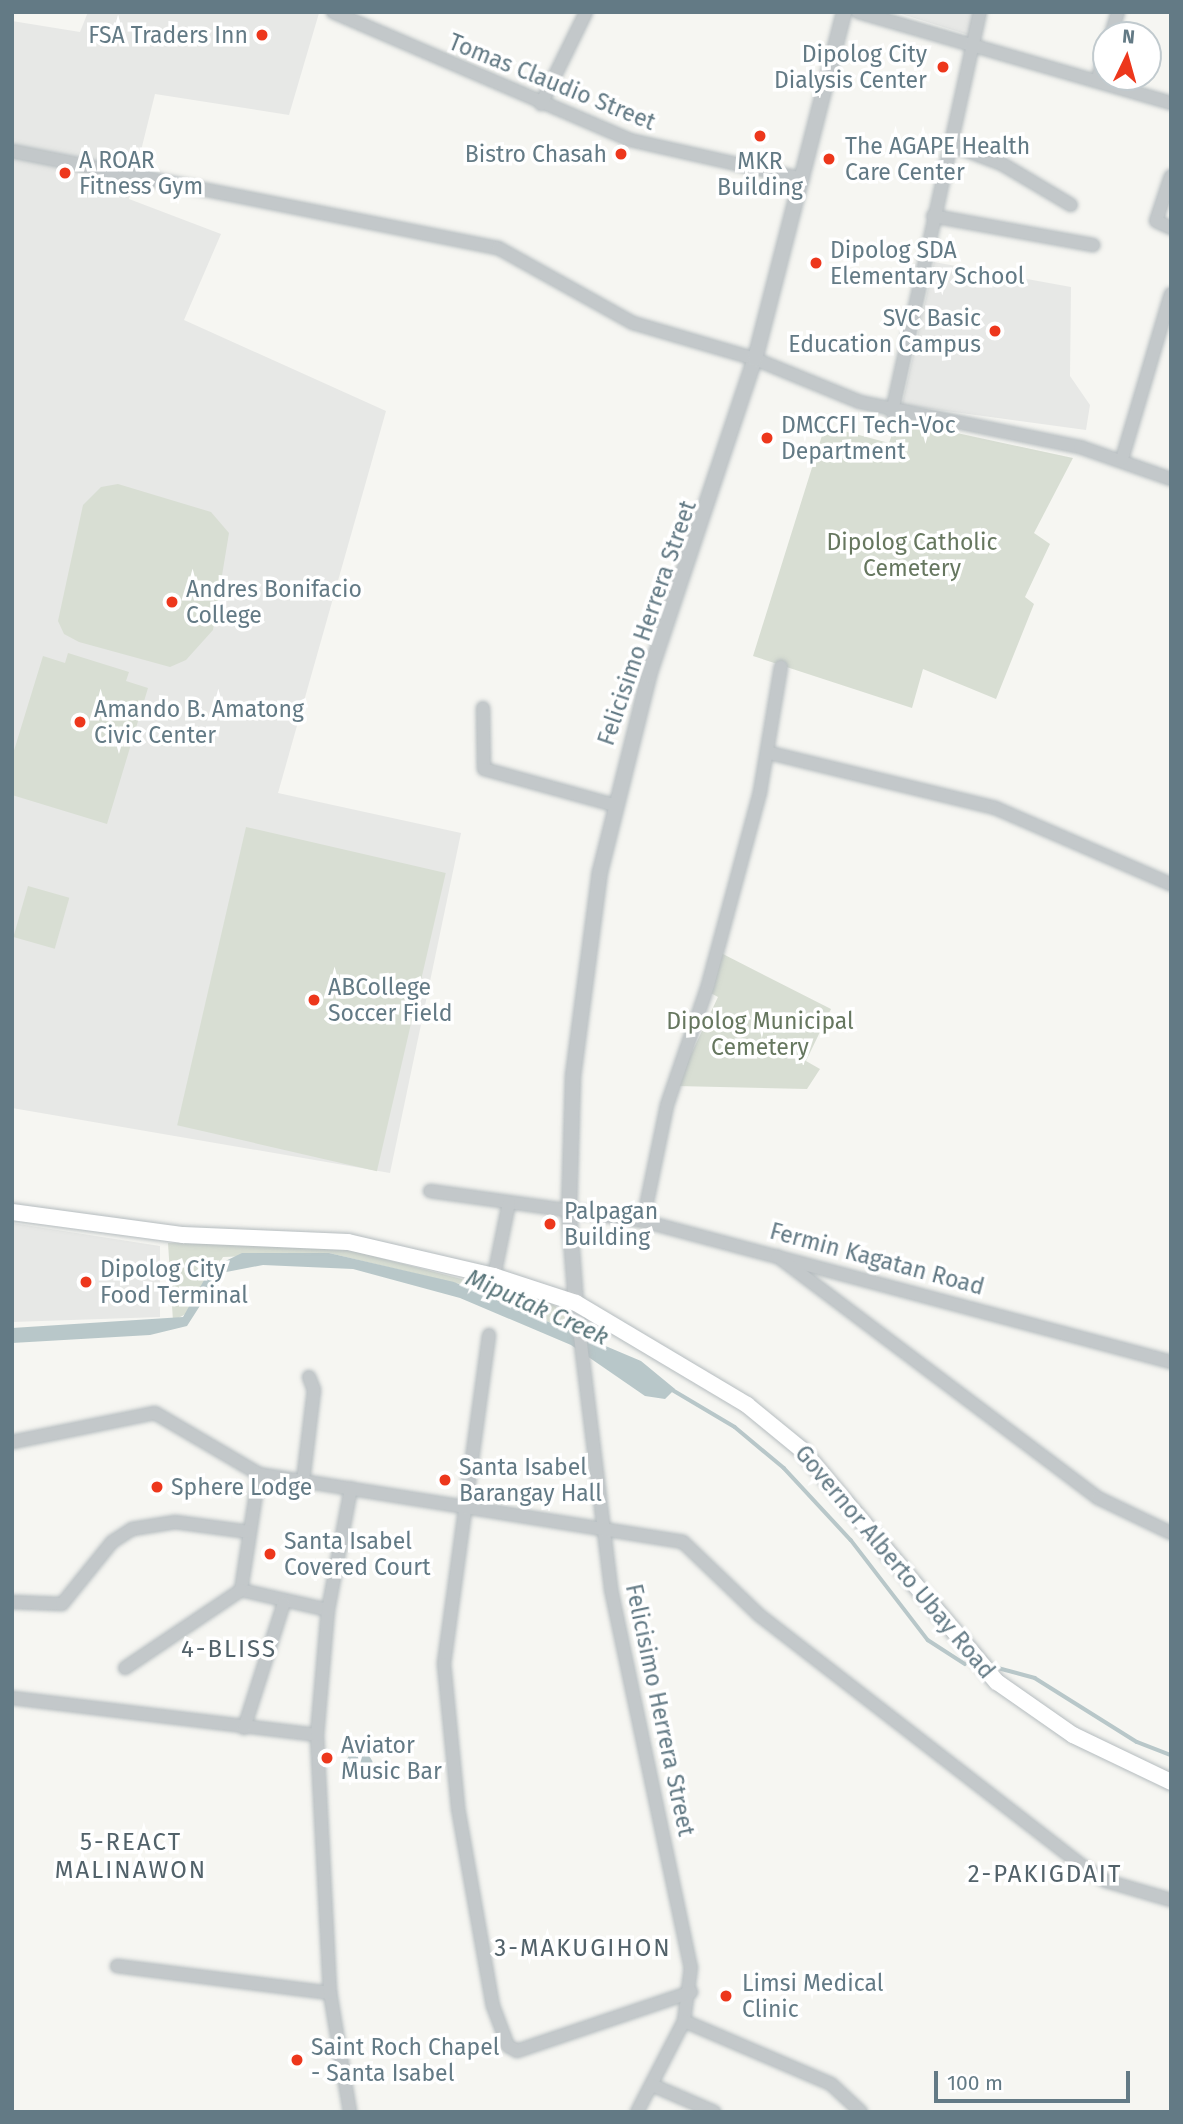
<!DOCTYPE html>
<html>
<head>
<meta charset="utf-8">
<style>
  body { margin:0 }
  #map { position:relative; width:1183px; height:2124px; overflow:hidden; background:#f6f6f2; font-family:"Fira Sans",sans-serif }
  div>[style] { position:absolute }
  .built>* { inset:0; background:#e7e8e6 }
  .green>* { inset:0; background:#d8ded3; transform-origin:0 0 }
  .water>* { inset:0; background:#b8c7c9 }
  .round { border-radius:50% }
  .stream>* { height:3.5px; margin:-1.75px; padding:0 1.75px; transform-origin:1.75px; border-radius:1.75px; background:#b8c7c9 }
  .roads { filter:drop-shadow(0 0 2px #b5bcbf) drop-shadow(0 0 2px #b5bcbf) }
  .minor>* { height:12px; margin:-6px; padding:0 6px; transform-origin:6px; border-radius:6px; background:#c3c8ca }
  .tertiary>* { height:14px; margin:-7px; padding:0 7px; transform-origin:7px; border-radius:7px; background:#c3c8ca }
  .secondary>* { height:16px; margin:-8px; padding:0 8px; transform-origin:8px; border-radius:8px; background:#fff }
  .dots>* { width:19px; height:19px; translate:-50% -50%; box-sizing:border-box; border:4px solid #fff; border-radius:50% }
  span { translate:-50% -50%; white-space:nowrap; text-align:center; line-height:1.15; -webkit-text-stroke:7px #fff; paint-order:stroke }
  .poi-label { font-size:23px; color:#637a85 }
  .right { translate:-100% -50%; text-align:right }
  .left { translate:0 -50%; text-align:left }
  .street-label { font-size:23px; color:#637a85 }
  .park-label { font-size:23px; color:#66775f }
  .water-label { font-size:24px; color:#5a767b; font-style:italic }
  .neighbourhood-label { font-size:24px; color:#52626a; letter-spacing:2px }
  .frame { position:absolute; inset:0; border:14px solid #637a85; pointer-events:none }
  .north { position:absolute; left:1092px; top:21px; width:70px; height:70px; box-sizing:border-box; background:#fff; border:2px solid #c1cace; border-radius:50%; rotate:5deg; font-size:19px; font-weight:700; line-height:28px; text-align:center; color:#637a85 }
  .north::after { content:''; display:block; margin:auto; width:24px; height:32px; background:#ed371c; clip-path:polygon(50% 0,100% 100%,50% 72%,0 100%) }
  .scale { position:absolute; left:934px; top:2071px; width:196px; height:32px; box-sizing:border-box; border:4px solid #637a85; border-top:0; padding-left:9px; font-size:21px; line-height:24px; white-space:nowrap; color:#637a85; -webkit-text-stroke:5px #fff; paint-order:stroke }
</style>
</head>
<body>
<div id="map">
  <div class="built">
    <div style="clip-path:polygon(88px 12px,319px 13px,289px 115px,155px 94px,129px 199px,221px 234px,184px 320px,386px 411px,278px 793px,461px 833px,390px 1173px,12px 1108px,12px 21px,80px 32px)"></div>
    <div style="clip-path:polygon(895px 12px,975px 12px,969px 35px)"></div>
    <div style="clip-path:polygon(934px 262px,1071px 287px,1070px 376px,1090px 405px,1086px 430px,902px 405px)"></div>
    <div style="clip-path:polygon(12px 1223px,160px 1246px,160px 1317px,12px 1322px)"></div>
  </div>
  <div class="green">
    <div style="clip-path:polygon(897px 420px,1073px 458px,1034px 533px,1050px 544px,1025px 597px,1034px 604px,996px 699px,923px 669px,912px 708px,753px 656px,825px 426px,889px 443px)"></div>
    <div style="clip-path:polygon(118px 484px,211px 512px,229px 533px,213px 630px,186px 660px,170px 667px,79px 642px,64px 634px,58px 621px,83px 505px,101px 487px)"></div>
    <div style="clip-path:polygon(68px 653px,129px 672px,126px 681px,148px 688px,107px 824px,12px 795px,12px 757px,43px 656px,65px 663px)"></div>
    <div style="left:246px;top:827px;width:205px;height:306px;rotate:13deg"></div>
    <div style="left:28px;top:886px;width:43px;height:53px;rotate:16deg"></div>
    <div style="clip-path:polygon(719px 952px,831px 1009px,806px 1061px,820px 1069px,807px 1089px,676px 1086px,718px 997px,707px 991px)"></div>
    <div style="clip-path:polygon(168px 1243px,330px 1245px,547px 1301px,568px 1314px,573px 1333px,472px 1287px,329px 1253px,223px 1257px,191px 1311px,173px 1321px)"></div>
  </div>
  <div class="water">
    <div style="clip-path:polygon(242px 1253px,329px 1253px,454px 1282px,641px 1361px,675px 1389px,665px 1399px,645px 1396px,571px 1345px,460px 1298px,353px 1269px,263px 1265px,221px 1273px,187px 1326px,150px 1335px,12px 1343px,12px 1328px,183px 1317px,211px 1268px)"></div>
    <div class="round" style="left:345px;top:1752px;width:28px;height:28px"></div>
  </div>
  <div class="stream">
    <div style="left:671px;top:1389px;width:74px;rotate:30.7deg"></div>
    <div style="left:735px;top:1427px;width:64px;rotate:39.9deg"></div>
    <div style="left:784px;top:1468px;width:98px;rotate:47.1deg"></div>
    <div style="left:851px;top:1540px;width:126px;rotate:52.4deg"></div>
    <div style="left:928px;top:1640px;width:44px;rotate:33deg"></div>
    <div style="left:998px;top:1668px;width:38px;rotate:15deg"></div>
    <div style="left:1035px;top:1678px;width:120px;rotate:32.1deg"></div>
    <div style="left:1137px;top:1742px;width:36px;rotate:21deg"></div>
  </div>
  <div class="roads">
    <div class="minor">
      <div style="left:333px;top:12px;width:323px;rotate:23.3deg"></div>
      <div style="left:630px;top:140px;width:177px;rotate:12.7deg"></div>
      <div style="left:858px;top:12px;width:326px;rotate:16.2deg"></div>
      <div style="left:1111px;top:35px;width:24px;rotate:-73deg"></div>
      <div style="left:1097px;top:81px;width:30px;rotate:-73deg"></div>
      <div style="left:541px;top:104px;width:102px;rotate:-63.9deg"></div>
      <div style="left:949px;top:144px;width:57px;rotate:20.7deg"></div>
      <div style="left:1002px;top:164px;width:80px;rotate:30.7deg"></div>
      <div style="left:12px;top:151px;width:496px;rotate:11.3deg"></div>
      <div style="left:498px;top:248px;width:154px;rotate:29.1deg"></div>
      <div style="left:633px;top:323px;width:127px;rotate:16.4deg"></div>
      <div style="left:755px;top:359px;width:113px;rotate:22.3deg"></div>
      <div style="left:860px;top:402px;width:225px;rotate:11.6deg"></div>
      <div style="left:1080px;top:447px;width:96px;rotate:19.4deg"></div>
      <div style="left:1171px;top:176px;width:47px;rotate:108.4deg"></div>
      <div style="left:1156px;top:221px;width:17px;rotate:25deg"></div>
      <div style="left:933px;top:216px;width:163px;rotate:10.3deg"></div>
      <div style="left:892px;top:412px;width:410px;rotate:-77.6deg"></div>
      <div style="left:1122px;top:459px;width:172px;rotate:-73.5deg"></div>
      <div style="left:483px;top:708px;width:61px;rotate:89.1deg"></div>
      <div style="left:484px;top:769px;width:135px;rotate:15.5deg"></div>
      <div style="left:770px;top:753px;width:232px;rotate:13.7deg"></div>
      <div style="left:995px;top:808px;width:192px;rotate:23.4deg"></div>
      <div style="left:430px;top:1191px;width:215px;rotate:8deg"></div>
      <div style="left:643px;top:1221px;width:547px;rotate:14.95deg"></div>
      <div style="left:643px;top:1221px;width:118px;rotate:-78.3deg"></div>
      <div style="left:667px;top:1105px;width:127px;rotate:-71.1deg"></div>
      <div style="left:708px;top:985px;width:200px;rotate:-74.9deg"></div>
      <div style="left:760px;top:792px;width:127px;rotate:-80.5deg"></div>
      <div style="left:777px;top:1256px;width:402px;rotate:37deg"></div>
      <div style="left:1098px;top:1498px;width:81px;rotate:25.6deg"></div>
      <div style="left:494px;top:1276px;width:75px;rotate:-78.4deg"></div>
      <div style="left:576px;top:1303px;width:288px;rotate:83deg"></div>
      <div style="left:611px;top:1589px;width:386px;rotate:78.1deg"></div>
      <div style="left:691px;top:1967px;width:54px;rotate:97.4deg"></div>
      <div style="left:684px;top:2021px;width:102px;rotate:117.3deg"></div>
      <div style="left:489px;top:1335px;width:332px;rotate:97.8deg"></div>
      <div style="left:444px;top:1664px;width:145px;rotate:84.4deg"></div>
      <div style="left:458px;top:1808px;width:201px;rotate:80deg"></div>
      <div style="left:493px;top:2006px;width:43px;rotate:69.4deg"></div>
      <div style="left:508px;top:2046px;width:10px;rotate:29deg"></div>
      <div style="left:517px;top:2051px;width:184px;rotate:-18.7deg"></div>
      <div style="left:12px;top:1442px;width:146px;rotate:-11.5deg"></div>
      <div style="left:155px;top:1413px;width:121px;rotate:30.4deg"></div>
      <div style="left:259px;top:1474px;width:429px;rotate:9.1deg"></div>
      <div style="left:683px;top:1542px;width:105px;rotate:43.8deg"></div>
      <div style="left:759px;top:1615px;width:413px;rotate:37.8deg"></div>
      <div style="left:1085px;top:1868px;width:25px;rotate:32deg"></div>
      <div style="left:1106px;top:1881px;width:68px;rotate:16.3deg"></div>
      <div style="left:259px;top:1474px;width:117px;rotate:98.8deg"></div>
      <div style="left:241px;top:1590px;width:89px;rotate:12.9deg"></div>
      <div style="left:303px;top:1481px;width:92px;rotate:-83.1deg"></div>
      <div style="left:314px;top:1390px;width:14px;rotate:-111deg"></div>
      <div style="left:12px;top:1602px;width:50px;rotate:2.3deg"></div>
      <div style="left:62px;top:1604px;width:80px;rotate:-51.1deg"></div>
      <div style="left:112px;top:1542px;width:24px;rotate:-33deg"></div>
      <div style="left:132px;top:1529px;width:44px;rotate:-9.2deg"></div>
      <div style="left:175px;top:1522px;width:75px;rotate:7.7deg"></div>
      <div style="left:125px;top:1668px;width:140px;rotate:-33.9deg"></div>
      <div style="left:12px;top:1698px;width:307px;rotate:6.9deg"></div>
      <div style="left:244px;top:1728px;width:131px;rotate:-72.3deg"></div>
      <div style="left:117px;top:1966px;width:215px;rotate:7.2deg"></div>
      <div style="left:684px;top:2021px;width:160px;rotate:23.2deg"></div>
      <div style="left:831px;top:2084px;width:41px;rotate:43deg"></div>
      <div style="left:652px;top:2085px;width:68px;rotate:23.5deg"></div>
      <div style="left:350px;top:2112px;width:121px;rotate:-99.5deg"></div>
      <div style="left:330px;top:1993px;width:258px;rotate:-92.9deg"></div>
      <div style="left:317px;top:1735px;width:125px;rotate:-85deg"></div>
      <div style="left:328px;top:1610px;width:124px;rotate:-79.3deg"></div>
    </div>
    <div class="tertiary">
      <div style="left:576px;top:1303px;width:92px;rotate:-94.4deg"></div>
      <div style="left:569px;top:1211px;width:135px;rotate:-88.3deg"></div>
      <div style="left:573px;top:1076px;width:206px;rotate:-82.5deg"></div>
      <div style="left:600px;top:872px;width:203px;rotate:-76deg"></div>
      <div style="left:649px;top:675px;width:333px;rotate:-71.5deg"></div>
      <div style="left:755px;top:359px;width:358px;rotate:-75.6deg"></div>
    </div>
    <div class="secondary">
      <div style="left:12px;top:1212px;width:173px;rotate:7.7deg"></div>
      <div style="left:183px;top:1235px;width:165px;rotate:2.4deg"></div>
      <div style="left:348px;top:1242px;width:150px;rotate:13.1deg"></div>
      <div style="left:494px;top:1276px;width:86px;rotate:18.2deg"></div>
      <div style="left:576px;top:1303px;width:199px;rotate:30.8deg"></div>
      <div style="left:747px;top:1405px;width:71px;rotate:39.3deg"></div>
      <div style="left:802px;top:1450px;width:303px;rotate:50deg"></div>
      <div style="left:997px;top:1682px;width:93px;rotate:34.9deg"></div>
      <div style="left:1073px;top:1735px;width:109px;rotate:25.6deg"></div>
    </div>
  </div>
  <div class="dots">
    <div style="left:262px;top:35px;background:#ed371c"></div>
    <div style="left:943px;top:67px;background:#ed371c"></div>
    <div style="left:760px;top:136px;background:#ed371c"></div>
    <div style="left:621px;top:154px;background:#ed371c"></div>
    <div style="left:829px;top:159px;background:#ed371c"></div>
    <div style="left:65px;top:173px;background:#ed371c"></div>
    <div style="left:816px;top:263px;background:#ed371c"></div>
    <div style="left:995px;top:331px;background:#ed371c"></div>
    <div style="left:767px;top:438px;background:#ed371c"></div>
    <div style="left:172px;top:602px;background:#ed371c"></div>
    <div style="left:80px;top:722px;background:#ed371c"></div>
    <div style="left:314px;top:1000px;background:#ed371c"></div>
    <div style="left:550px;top:1224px;background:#ed371c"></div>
    <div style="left:86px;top:1282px;background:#ed371c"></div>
    <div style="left:445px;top:1480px;background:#ed371c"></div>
    <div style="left:157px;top:1487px;background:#ed371c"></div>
    <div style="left:270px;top:1554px;background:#ed371c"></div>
    <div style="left:327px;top:1758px;background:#ed371c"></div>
    <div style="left:726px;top:1996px;background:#ed371c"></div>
    <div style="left:297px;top:2060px;background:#ed371c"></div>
  </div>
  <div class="poi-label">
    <span class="right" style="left:248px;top:35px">FSA Traders Inn</span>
    <span class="right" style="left:927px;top:67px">Dipolog City<br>Dialysis Center</span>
    <span class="left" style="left:845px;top:159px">The AGAPE Health<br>Care Center</span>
    <span class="right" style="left:607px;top:154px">Bistro Chasah</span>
    <span class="left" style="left:79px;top:173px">A ROAR<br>Fitness Gym</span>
    <span style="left:760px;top:174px">MKR<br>Building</span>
    <span class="left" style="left:830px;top:263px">Dipolog SDA<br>Elementary School</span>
    <span class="right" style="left:981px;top:331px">SVC Basic<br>Education Campus</span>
    <span class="left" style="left:781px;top:438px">DMCCFI Tech-Voc<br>Department</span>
    <span class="left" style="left:186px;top:602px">Andres Bonifacio<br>College</span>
    <span class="left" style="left:94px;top:722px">Amando B. Amatong<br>Civic Center</span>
    <span class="left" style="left:328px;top:1000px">ABCollege<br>Soccer Field</span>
    <span class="left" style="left:564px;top:1224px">Palpagan<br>Building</span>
    <span class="left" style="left:100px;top:1282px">Dipolog City<br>Food Terminal</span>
    <span class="left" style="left:459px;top:1480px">Santa Isabel<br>Barangay Hall</span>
    <span class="left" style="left:171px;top:1487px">Sphere Lodge</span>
    <span class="left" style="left:284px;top:1554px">Santa Isabel<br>Covered Court</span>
    <span class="left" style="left:341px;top:1758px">Aviator<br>Music Bar</span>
    <span class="left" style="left:742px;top:1996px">Limsi Medical<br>Clinic</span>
    <span class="left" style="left:311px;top:2060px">Saint Roch Chapel<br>- Santa Isabel</span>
  </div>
  <div class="street-label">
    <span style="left:552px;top:82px;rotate:22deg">Tomas Claudio Street</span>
    <span style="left:647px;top:623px;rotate:-71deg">Felicisimo Herrera Street</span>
    <span style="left:877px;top:1259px;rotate:15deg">Fermin Kagatan Road</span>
    <span style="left:895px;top:1562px;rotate:50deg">Governor Alberto Ubay Road</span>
    <span style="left:660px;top:1710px;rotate:78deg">Felicisimo Herrera Street</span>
  </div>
  <div class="park-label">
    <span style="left:912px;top:555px">Dipolog Catholic<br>Cemetery</span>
    <span style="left:760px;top:1034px">Dipolog Municipal<br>Cemetery</span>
  </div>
  <div class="water-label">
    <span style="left:537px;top:1308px;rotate:24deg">Miputak Creek</span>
  </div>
  <div class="neighbourhood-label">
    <span style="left:229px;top:1650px">4-BLISS</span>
    <span style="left:131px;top:1857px">5-REACT<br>MALINAWON</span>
    <span style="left:1045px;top:1875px">2-PAKIGDAIT</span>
    <span style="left:583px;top:1949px">3-MAKUGIHON</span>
  </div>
  <div class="frame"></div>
  <div class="north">N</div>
  <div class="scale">100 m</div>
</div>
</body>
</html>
